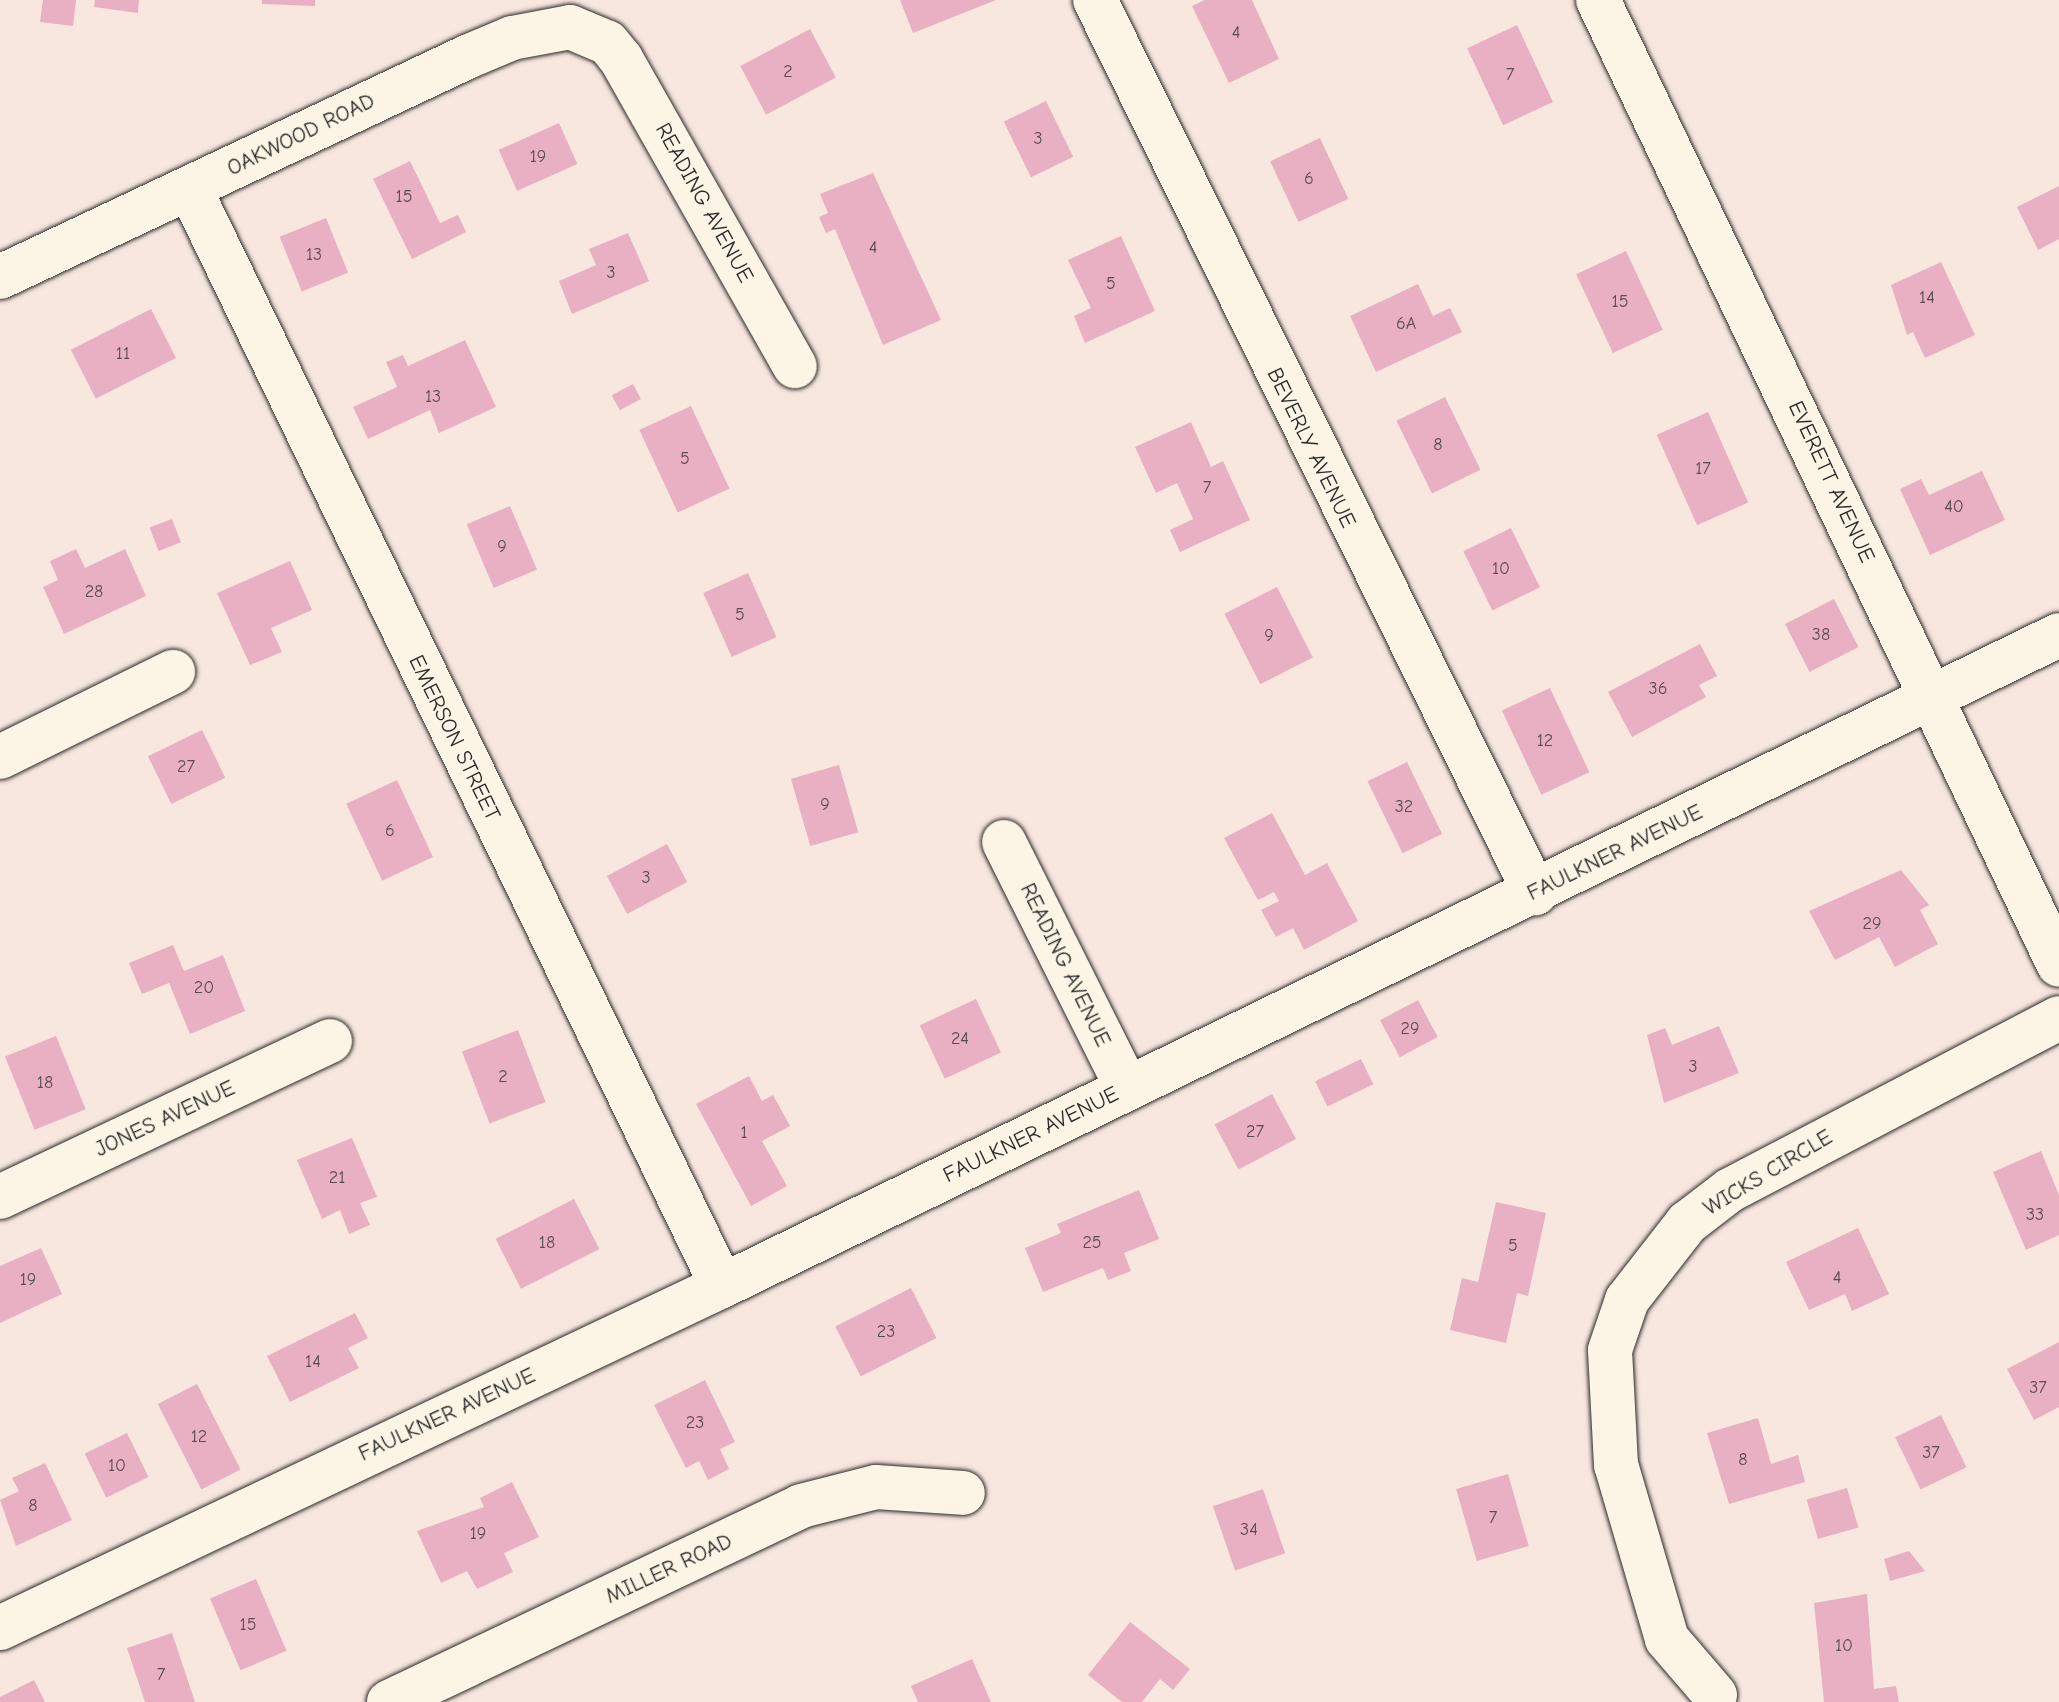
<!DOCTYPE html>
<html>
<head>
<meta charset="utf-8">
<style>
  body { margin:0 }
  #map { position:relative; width:2059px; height:1702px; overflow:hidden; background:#f8e7de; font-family:"Comic Neue",sans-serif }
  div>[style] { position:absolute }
  .building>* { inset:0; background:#e9b0c3; transform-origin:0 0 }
  .roads { filter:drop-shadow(0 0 2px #2b2b2b) drop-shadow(0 0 2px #2b2b2b) }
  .minor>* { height:44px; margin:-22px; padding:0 22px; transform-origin:22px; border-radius:22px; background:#fcf5e5 }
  span { translate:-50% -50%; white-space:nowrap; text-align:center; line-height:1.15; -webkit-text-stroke:8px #fcf5e5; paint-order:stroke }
  .number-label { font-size:18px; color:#5a4c51 }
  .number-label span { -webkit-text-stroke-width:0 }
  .street-label { font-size:22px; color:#2b2b2b }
</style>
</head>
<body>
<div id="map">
  <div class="building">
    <div style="clip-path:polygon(43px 0,76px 0,73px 26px,40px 22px)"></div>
    <div style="clip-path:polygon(95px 0,139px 0,138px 13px,94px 7px)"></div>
    <div style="clip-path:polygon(262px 0,315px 0,315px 6px,262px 4px)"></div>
    <div style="clip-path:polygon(900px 0,996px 0,913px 33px)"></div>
    <div style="clip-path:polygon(1205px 0,1252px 0,1279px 59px,1229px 83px,1192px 6px)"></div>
    <div style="left:1517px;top:25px;width:85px;height:55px;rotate:65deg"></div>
    <div style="left:810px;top:29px;width:55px;height:79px;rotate:62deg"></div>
    <div style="left:1046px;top:101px;width:62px;height:47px;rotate:64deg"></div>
    <div style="left:559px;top:123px;width:45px;height:66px;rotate:66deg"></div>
    <div style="left:1320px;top:138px;width:67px;height:55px;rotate:65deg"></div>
    <div style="clip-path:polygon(410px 161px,440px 223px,458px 215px,466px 232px,412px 259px,373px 179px)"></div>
    <div style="clip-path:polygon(873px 173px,941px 320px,883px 345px,835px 229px,826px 233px,819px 217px,828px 213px,820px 194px)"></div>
    <div style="clip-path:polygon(2059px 186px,2059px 239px,2038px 250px,2017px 207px)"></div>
    <div style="left:326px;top:218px;width:59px;height:50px;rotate:68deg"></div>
    <div style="clip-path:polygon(628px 233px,649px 281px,572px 314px,559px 281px,596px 265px,589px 249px)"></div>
    <div style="clip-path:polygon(1121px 236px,1155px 311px,1085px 343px,1074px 316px,1091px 308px,1068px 260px)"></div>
    <div style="left:1626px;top:251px;width:87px;height:55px;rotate:65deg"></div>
    <div style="clip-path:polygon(1941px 262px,1975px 335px,1925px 358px,1913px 332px,1907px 335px,1891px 285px)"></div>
    <div style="clip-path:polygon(1418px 284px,1433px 316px,1450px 308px,1462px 332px,1376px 372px,1350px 316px)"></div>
    <div style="left:151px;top:309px;width:55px;height:90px;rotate:63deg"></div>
    <div style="clip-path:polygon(465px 340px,496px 407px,439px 433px,430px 410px,368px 439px,353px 407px,397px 387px,386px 362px,403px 355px,408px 366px)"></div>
    <div style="left:633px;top:384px;width:17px;height:24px;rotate:62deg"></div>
    <div style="left:1445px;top:397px;width:81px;height:54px;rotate:64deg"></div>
    <div style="left:691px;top:406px;width:91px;height:57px;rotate:65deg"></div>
    <div style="left:1708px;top:412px;width:99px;height:56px;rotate:66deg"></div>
    <div style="clip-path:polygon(1191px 422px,1211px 467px,1223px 461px,1250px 520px,1180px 552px,1170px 530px,1193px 519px,1177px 483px,1156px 493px,1135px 447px)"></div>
    <div style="clip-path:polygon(1982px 471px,2005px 520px,1930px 555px,1900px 489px,1921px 479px,1929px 495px)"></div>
    <div style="left:510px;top:506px;width:69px;height:47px;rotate:67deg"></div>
    <div style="left:172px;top:519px;width:25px;height:24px;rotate:69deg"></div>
    <div style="left:1511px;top:528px;width:66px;height:53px;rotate:64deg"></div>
    <div style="clip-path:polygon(76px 549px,85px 568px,125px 549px,146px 596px,64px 634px,43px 587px,58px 580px,50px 561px)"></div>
    <div style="clip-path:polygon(290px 561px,312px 610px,271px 628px,282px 652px,250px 665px,217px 593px)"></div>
    <div style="left:748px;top:573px;width:70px;height:49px;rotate:66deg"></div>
    <div style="left:1277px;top:587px;width:79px;height:59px;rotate:63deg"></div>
    <div style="left:1834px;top:599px;width:54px;height:55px;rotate:63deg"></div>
    <div style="clip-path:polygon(1700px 644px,1717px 676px,1699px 685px,1706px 697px,1632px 737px,1608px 692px)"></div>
    <div style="left:1550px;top:688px;width:93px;height:53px;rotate:65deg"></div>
    <div style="left:202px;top:730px;width:53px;height:60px;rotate:64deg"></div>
    <div style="left:1407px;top:762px;width:80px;height:44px;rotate:64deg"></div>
    <div style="left:839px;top:765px;width:70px;height:50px;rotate:74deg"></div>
    <div style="left:397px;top:780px;width:85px;height:56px;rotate:65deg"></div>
    <div style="clip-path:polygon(1272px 813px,1305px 875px,1327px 863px,1358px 921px,1304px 950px,1293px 928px,1276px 937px,1261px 910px,1279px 901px,1274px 892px,1258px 900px,1224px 838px)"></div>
    <div style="left:667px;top:844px;width:43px;height:68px;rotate:62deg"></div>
    <div style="clip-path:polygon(1901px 870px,1929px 905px,1920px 910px,1938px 944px,1895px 967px,1879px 937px,1835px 960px,1809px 911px)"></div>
    <div style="clip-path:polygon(173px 945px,184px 971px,223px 955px,245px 1011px,190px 1034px,169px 983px,142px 994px,129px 963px)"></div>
    <div style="left:976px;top:999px;width:59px;height:62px;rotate:65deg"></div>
    <div style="left:1418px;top:1000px;width:42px;height:43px;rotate:62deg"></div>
    <div style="clip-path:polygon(1719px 1026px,1739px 1073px,1664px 1103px,1647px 1035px,1665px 1028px,1672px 1045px)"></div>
    <div style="left:518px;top:1030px;width:77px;height:60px;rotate:69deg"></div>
    <div style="left:56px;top:1036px;width:79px;height:55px;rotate:68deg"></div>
    <div style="left:1361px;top:1059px;width:28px;height:51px;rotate:64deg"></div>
    <div style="clip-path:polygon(749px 1076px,762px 1101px,773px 1095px,790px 1126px,762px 1141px,787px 1186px,751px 1206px,696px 1104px)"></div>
    <div style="left:1272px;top:1094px;width:51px;height:65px;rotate:62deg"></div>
    <div style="clip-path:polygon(352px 1138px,377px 1197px,360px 1203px,370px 1225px,349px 1234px,340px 1210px,322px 1219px,297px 1160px)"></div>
    <div style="clip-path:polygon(2041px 1151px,2059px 1195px,2059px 1235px,2026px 1250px,1993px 1172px)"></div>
    <div style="clip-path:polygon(1139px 1190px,1159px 1239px,1124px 1253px,1131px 1271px,1108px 1280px,1103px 1268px,1043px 1292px,1025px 1248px,1061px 1233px,1057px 1224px)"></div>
    <div style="left:574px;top:1199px;width:56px;height:88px;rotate:63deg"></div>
    <div style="clip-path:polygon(1496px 1202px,1546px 1213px,1528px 1296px,1517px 1293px,1506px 1343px,1450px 1330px,1462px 1278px,1478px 1282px)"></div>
    <div style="clip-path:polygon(1858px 1228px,1889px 1294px,1852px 1311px,1845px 1294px,1809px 1310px,1786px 1262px)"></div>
    <div style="clip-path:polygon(41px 1248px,62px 1294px,0 1323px,0 1266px)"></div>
    <div style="left:911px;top:1288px;width:56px;height:85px;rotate:63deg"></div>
    <div style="clip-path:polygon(355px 1313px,368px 1338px,348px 1348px,359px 1368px,290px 1402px,267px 1356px)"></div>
    <div style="clip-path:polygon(2059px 1342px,2059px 1407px,2034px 1420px,2007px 1369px)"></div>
    <div style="clip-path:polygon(705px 1380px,735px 1442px,720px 1449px,729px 1469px,708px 1480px,699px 1461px,686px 1468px,654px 1405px)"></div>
    <div style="left:197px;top:1384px;width:96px;height:44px;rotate:63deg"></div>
    <div style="left:1941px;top:1415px;width:58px;height:51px;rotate:64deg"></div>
    <div style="clip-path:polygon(1758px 1418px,1771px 1464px,1798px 1455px,1805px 1482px,1729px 1504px,1707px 1433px)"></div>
    <div style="left:127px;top:1433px;width:49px;height:47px;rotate:64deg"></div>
    <div style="clip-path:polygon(45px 1463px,72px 1520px,16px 1546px,0 1500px,19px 1491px,12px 1478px)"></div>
    <div style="left:1508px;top:1474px;width:75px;height:54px;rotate:74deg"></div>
    <div style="clip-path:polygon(512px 1482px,539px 1537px,504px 1553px,513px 1572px,477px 1589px,467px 1571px,441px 1583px,417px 1531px,484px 1507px,480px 1498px)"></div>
    <div style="left:1847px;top:1488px;width:41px;height:42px;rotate:74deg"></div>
    <div style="left:1263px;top:1489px;width:68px;height:53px;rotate:71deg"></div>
    <div style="clip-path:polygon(1909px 1551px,1925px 1571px,1890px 1581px,1884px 1559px)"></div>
    <div style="left:256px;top:1579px;width:78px;height:50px;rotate:67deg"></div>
    <div style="clip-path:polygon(1867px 1594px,1874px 1689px,1896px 1686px,1899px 1702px,1824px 1702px,1814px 1603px)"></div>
    <div style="clip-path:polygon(1130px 1622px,1190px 1669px,1173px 1690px,1160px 1679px,1142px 1702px,1122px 1702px,1088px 1675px)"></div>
    <div style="clip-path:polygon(172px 1633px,195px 1702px,145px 1702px,127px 1648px)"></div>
    <div style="clip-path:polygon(972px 1659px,991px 1702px,918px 1702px,911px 1686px)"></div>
    <div style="clip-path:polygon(34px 1680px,45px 1702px,0 1702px,0 1697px)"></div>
  </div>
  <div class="roads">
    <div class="minor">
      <div style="left:1095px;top:0;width:996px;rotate:63.77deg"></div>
      <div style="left:1598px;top:0;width:1069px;rotate:64.47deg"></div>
      <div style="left:190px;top:189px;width:1219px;rotate:64.13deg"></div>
      <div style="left:0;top:277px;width:516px;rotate:-25.22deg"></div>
      <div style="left:467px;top:57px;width:49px;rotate:-22.9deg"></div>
      <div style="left:512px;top:38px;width:59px;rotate:-10.7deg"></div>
      <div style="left:570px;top:27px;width:41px;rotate:22.8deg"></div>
      <div style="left:608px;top:43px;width:21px;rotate:51deg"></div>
      <div style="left:621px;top:59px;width:353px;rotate:60.5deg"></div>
      <div style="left:0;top:757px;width:193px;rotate:-26.2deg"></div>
      <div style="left:1004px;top:842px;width:275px;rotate:63.4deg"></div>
      <div style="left:0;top:1197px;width:365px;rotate:-25.3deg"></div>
      <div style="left:0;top:1628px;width:799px;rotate:-25.35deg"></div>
      <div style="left:722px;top:1286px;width:1487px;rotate:-25.96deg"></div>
      <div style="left:1715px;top:1695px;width:74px;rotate:-130.6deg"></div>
      <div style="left:1667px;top:1639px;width:181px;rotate:-106.3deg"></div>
      <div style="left:1616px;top:1465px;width:115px;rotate:-93deg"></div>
      <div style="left:1610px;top:1350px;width:53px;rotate:-71.2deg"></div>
      <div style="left:1627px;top:1300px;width:98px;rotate:-52.1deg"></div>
      <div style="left:1687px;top:1223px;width:54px;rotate:-37.5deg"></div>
      <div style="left:1730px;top:1190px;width:371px;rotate:-27.6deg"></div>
      <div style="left:389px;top:1702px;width:456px;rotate:-25.4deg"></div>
      <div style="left:801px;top:1506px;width:77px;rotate:-14.2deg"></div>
      <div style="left:876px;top:1487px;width:87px;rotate:3.9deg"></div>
    </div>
  </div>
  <div class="number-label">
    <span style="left:1236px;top:33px">4</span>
    <span style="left:788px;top:72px">2</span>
    <span style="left:1510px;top:75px">7</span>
    <span style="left:1038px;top:139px">3</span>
    <span style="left:538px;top:157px">19</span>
    <span style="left:1309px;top:179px">6</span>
    <span style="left:404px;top:197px">15</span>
    <span style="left:873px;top:248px">4</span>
    <span style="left:314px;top:255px">13</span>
    <span style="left:611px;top:273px">3</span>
    <span style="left:1111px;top:284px">5</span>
    <span style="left:1927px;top:298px">14</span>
    <span style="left:1620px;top:302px">15</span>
    <span style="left:1406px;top:324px">6A</span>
    <span style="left:123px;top:354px">11</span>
    <span style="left:433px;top:397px">13</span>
    <span style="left:1438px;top:445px">8</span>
    <span style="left:685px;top:459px">5</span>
    <span style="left:1703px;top:469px">17</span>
    <span style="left:1207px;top:488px">7</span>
    <span style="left:1954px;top:507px">40</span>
    <span style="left:502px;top:547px">9</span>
    <span style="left:1501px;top:569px">10</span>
    <span style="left:94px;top:592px">28</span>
    <span style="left:740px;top:615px">5</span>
    <span style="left:1821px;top:635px">38</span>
    <span style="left:1269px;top:636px">9</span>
    <span style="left:1658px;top:689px">36</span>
    <span style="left:1545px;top:741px">12</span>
    <span style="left:186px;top:767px">27</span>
    <span style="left:825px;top:805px">9</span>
    <span style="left:1404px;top:807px">32</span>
    <span style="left:390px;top:831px">6</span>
    <span style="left:646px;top:878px">3</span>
    <span style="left:1872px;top:924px">29</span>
    <span style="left:204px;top:988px">20</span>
    <span style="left:1410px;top:1029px">29</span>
    <span style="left:960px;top:1039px">24</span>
    <span style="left:1693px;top:1067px">3</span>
    <span style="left:503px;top:1077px">2</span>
    <span style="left:45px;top:1083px">18</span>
    <span style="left:1255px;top:1132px">27</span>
    <span style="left:744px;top:1133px">1</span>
    <span style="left:337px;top:1178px">21</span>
    <span style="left:2035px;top:1215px">33</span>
    <span style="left:547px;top:1243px">18</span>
    <span style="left:1092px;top:1243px">25</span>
    <span style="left:1513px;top:1246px">5</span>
    <span style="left:1837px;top:1278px">4</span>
    <span style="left:28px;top:1280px">19</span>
    <span style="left:886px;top:1332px">23</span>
    <span style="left:313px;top:1362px">14</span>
    <span style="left:2038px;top:1388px">37</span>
    <span style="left:695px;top:1423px">23</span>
    <span style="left:199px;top:1437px">12</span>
    <span style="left:1931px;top:1453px">37</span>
    <span style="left:1743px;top:1460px">8</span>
    <span style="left:117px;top:1466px">10</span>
    <span style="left:33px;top:1506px">8</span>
    <span style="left:1493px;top:1518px">7</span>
    <span style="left:1249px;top:1530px">34</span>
    <span style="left:478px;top:1534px">19</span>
    <span style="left:248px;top:1625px">15</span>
    <span style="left:1844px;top:1646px">10</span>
    <span style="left:161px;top:1675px">7</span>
  </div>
  <div class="street-label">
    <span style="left:301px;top:135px;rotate:-26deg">OAKWOOD ROAD</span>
    <span style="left:704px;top:203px;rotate:61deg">READING AVENUE</span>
    <span style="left:1311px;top:448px;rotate:64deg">BEVERLY AVENUE</span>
    <span style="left:1831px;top:482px;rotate:65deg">EVERETT AVENUE</span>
    <span style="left:454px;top:738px;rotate:64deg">EMERSON STREET</span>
    <span style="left:1615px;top:853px;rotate:-26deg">FAULKNER AVENUE</span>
    <span style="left:1065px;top:965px;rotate:64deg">READING AVENUE</span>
    <span style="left:165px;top:1119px;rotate:-25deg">JONES AVENUE</span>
    <span style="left:1031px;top:1135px;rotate:-26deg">FAULKNER AVENUE</span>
    <span style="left:1768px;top:1173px;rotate:-31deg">WICKS CIRCLE</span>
    <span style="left:447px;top:1415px;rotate:-25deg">FAULKNER AVENUE</span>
    <span style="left:669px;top:1569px;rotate:-25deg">MILLER ROAD</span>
  </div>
</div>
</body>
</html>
